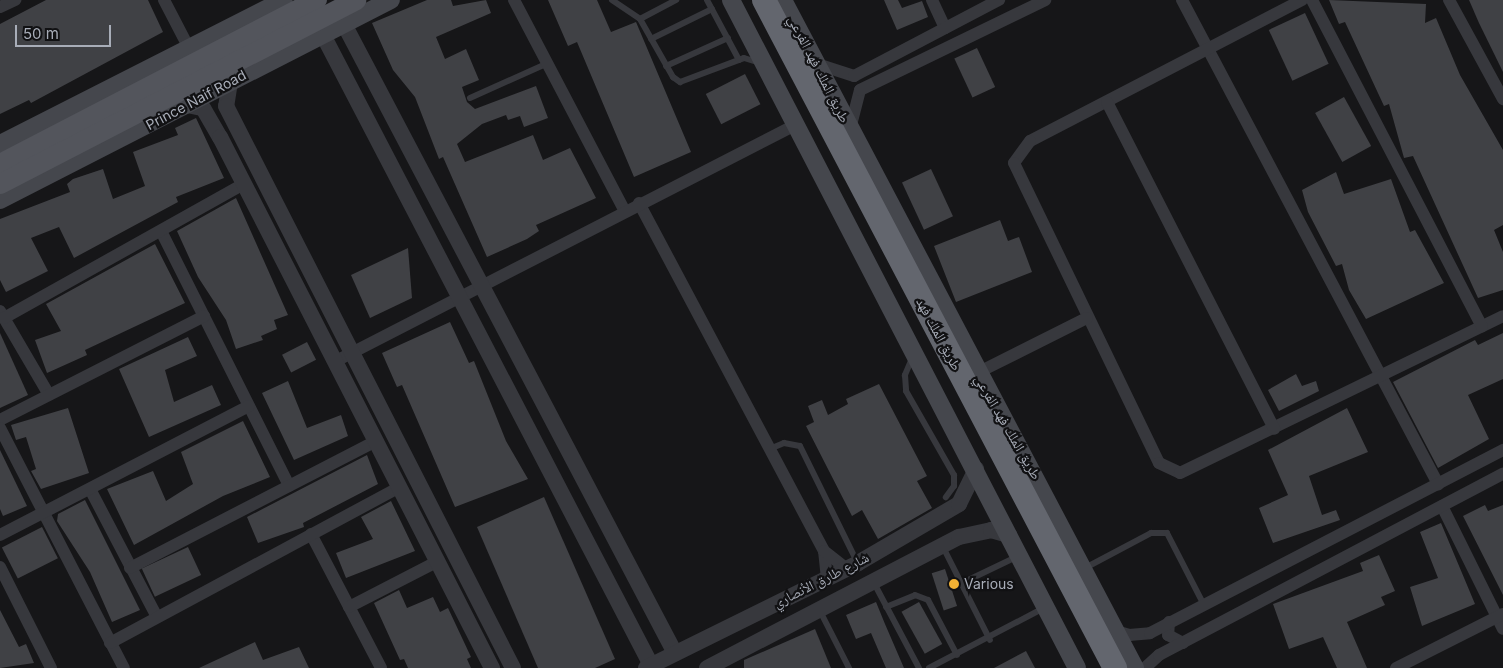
<!DOCTYPE html>
<html>
<head>
<meta charset="utf-8">
<style>
  body { margin:0 }
  #map { position:relative; width:1503px; height:668px; overflow:hidden; background:#161618; font-family:Inter,"Noto Naskh Arabic",sans-serif }
  div>[style] { position:absolute }
  .building>* { inset:0; background:#404145; transform-origin:0 0 }
  .service>* { height:6px; margin:-3px; padding:0 3px; transform-origin:3px; border-radius:3px; background:#37383d }
  .minor>* { height:12px; margin:-6px; padding:0 6px; transform-origin:6px; border-radius:6px; background:#37383d }
  .tertiary>* { height:16px; margin:-8px; padding:0 8px; transform-origin:8px; border-radius:8px; background:#37383d }
  .secondary>* { height:18px; margin:-9px; padding:0 9px; transform-origin:9px; border-radius:9px; background:#45474d }
  .primary>* { height:20px; margin:-10px; padding:0 10px; transform-origin:10px; border-radius:10px; background:#53555c }
  .motorway>* { height:24px; margin:-12px; padding:0 12px; transform-origin:12px; border-radius:12px; background:#63666e }
  .dots>* { width:14px; height:14px; translate:-50% -50%; box-sizing:border-box; border:2px solid #111113; border-radius:50% }
  span { translate:-50% -50%; white-space:nowrap; text-align:center; line-height:1.15; -webkit-text-stroke:4.5px #111113; paint-order:stroke }
  .street-label { font-size:14px; color:#a8adb8 }
  .poi-label { font-size:14px; color:#a8adb8 }
  .left { translate:0 -50%; text-align:left }
  .scale { position:absolute; left:15px; top:25px; width:96px; height:22px; box-sizing:border-box; border:2px solid #a8adb8; border-top:0; padding-left:6px; font-size:15px; line-height:18px; white-space:nowrap; color:#a8adb8; -webkit-text-stroke:4px #111113; paint-order:stroke }
</style>
</head>
<body>
<div id="map">
  <div class="building">
    <div style="clip-path:polygon(46px 0,148px 0,163px 32px,31px 103px,29px 100px,0 114px,0 24px)"></div>
    <div style="clip-path:polygon(427px 0,451px 0,453px 6px,486px 0,491px 13px,436px 37px,445px 59px,466px 49px,479px 80px,462px 87px,467px 102px,475px 109px,536px 86px,548px 118px,524px 127px,520px 116px,508px 120px,506px 115px,482px 124px,457px 144px,465px 162px,533px 135px,543px 160px,570px 148px,596px 198px,536px 225px,539px 231px,527px 239px,487px 257px,443px 157px,439px 159px,415px 97px,393px 70px,372px 23px)"></div>
    <div style="clip-path:polygon(548px 0,597px 0,611px 32px,636px 22px,691px 152px,634px 177px,577px 42px,568px 46px)"></div>
    <div style="clip-path:polygon(884px 0,898px 0,902px 8px,922px 1px,928px 17px,897px 30px)"></div>
    <div style="clip-path:polygon(1329px 0,1426px 4px,1425px 23px,1436px 18px,1460px 75px,1503px 150px,1503px 225px,1494px 230px,1503px 252px,1503px 290px,1478px 298px,1413px 156px,1404px 158px,1389px 104px,1384px 106px,1345px 22px,1339px 24px)"></div>
    <div style="clip-path:polygon(1469px 0,1503px 0,1503px 72px,1479px 23px)"></div>
    <div style="left:1305px;top:13px;width:56px;height:40px;rotate:65deg"></div>
    <div style="left:977px;top:48px;width:43px;height:25px;rotate:65deg"></div>
    <div style="left:745px;top:74px;width:34px;height:44px;rotate:63deg"></div>
    <div style="left:1344px;top:97px;width:56px;height:33px;rotate:61deg"></div>
    <div style="clip-path:polygon(196px 118px,224px 178px,176px 197px,178px 202px,74px 258px,59px 227px,31px 238px,48px 271px,6px 292px,0 280px,0 219px,70px 192px,67px 184px,73px 179px,103px 169px,113px 199px,145px 186px,133px 152px,178px 135px,175px 128px)"></div>
    <div style="left:931px;top:169px;width:52px;height:32px;rotate:65deg"></div>
    <div style="clip-path:polygon(1336px 172px,1344px 194px,1391px 179px,1410px 232px,1415px 230px,1444px 283px,1366px 319px,1349px 290px,1342px 264px,1336px 266px,1308px 212px,1302px 190px)"></div>
    <div style="clip-path:polygon(236px 198px,288px 315px,274px 320px,277px 329px,261px 336px,263px 340px,236px 349px,226px 320px,198px 277px,177px 231px)"></div>
    <div style="clip-path:polygon(1000px 220px,1008px 241px,1019px 237px,1032px 272px,956px 302px,934px 246px)"></div>
    <div style="clip-path:polygon(155px 244px,185px 303px,85px 350px,87px 355px,47px 373px,35px 340px,61px 331px,46px 304px)"></div>
    <div style="clip-path:polygon(408px 248px,412px 298px,370px 318px,351px 275px)"></div>
    <div style="clip-path:polygon(450px 322px,469px 363px,474px 361px,506px 441px,528px 479px,455px 507px,402px 385px,397px 387px,382px 353px)"></div>
    <div style="clip-path:polygon(0 333px,28px 395px,0 408px)"></div>
    <div style="clip-path:polygon(1503px 333px,1503px 379px,1468px 395px,1489px 439px,1438px 468px,1393px 382px,1475px 340px,1478px 345px)"></div>
    <div style="clip-path:polygon(188px 337px,197px 356px,165px 370px,174px 402px,212px 385px,221px 405px,149px 437px,119px 369px)"></div>
    <div style="left:307px;top:342px;width:20px;height:28px;rotate:63deg"></div>
    <div style="clip-path:polygon(1296px 374px,1302px 386px,1316px 381px,1319px 391px,1279px 411px,1268px 390px)"></div>
    <div style="clip-path:polygon(288px 381px,307px 428px,341px 415px,348px 436px,294px 460px,262px 393px)"></div>
    <div style="clip-path:polygon(879px 384px,927px 476px,917px 481px,932px 508px,878px 539px,862px 510px,852px 516px,806px 426px,814px 422px,808px 406px,822px 400px,828px 415px,848px 404px,846px 399px)"></div>
    <div style="clip-path:polygon(68px 408px,89px 473px,41px 489px,31px 471px,36px 469px,26px 437px,16px 440px,11px 425px)"></div>
    <div style="clip-path:polygon(1347px 408px,1368px 452px,1309px 476px,1322px 515px,1336px 510px,1340px 520px,1273px 543px,1259px 508px,1288px 495px,1268px 450px)"></div>
    <div style="clip-path:polygon(243px 421px,270px 477px,223px 496px,134px 545px,107px 489px,153px 471px,166px 501px,193px 484px,181px 452px)"></div>
    <div style="clip-path:polygon(0 450px,27px 506px,3px 516px,0 509px)"></div>
    <div style="clip-path:polygon(367px 455px,378px 484px,303px 523px,304px 527px,258px 543px,247px 517px)"></div>
    <div style="clip-path:polygon(544px 497px,615px 659px,595px 668px,538px 668px,477px 527px)"></div>
    <div style="clip-path:polygon(85px 500px,140px 610px,112px 622px,90px 572px,57px 521px,58px 514px)"></div>
    <div style="clip-path:polygon(391px 501px,415px 551px,346px 578px,336px 553px,373px 539px,361px 517px)"></div>
    <div style="clip-path:polygon(1485px 505px,1488px 511px,1503px 505px,1503px 595px,1463px 516px)"></div>
    <div style="clip-path:polygon(1441px 523px,1475px 604px,1422px 626px,1410px 587px,1438px 578px,1420px 532px)"></div>
    <div style="left:42px;top:527px;width:35px;height:45px;rotate:63deg"></div>
    <div style="left:188px;top:547px;width:31px;height:51px;rotate:65deg"></div>
    <div style="clip-path:polygon(1379px 555px,1395px 591px,1381px 597px,1385px 605px,1347px 622px,1367px 668px,1337px 668px,1323px 637px,1289px 649px,1273px 604px,1363px 571px,1360px 563px)"></div>
    <div style="left:945px;top:569px;width:39px;height:14px;rotate:72deg"></div>
    <div style="clip-path:polygon(399px 590px,407px 608px,433px 597px,440px 612px,448px 608px,471px 657px,467px 659px,471px 668px,408px 668px,404px 659px,400px 660px,374px 603px)"></div>
    <div style="clip-path:polygon(876px 602px,885px 624px,904px 668px,886px 668px,871px 633px,856px 639px,846px 615px)"></div>
    <div style="left:919px;top:602px;width:48px;height:20px;rotate:61deg"></div>
    <div style="clip-path:polygon(0 610px,19px 647px,26px 644px,34px 663px,0 668px)"></div>
    <div style="clip-path:polygon(815px 629px,831px 668px,744px 668px,744px 660px)"></div>
    <div style="clip-path:polygon(255px 642px,263px 660px,299px 647px,309px 668px,199px 668px)"></div>
    <div style="clip-path:polygon(1026px 651px,1035px 668px,994px 668px)"></div>
  </div>
  <div class="service">
    <div style="left:612px;top:0;width:34px;rotate:34deg"></div>
    <div style="left:640px;top:19px;width:67px;rotate:60.4deg"></div>
    <div style="left:673px;top:77px;width:9px;rotate:36deg"></div>
    <div style="left:680px;top:82px;width:68px;rotate:-20.6deg"></div>
    <div style="left:744px;top:58px;width:17px;rotate:17deg"></div>
    <div style="left:707px;top:0;width:68px;rotate:61.9deg"></div>
    <div style="left:640px;top:19px;width:41px;rotate:-27.8deg"></div>
    <div style="left:651px;top:39px;width:68px;rotate:-26.2deg"></div>
    <div style="left:666px;top:66px;width:68px;rotate:-24.3deg"></div>
    <div style="left:470px;top:98px;width:85px;rotate:-24.2deg"></div>
    <div style="left:913px;top:356px;width:21px;rotate:113deg"></div>
    <div style="left:905px;top:375px;width:16px;rotate:86deg"></div>
    <div style="left:906px;top:391px;width:97px;rotate:60.3deg"></div>
    <div style="left:954px;top:475px;width:11px;rotate:90deg"></div>
    <div style="left:954px;top:486px;width:14px;rotate:126deg"></div>
    <div style="left:772px;top:448px;width:13px;rotate:-23deg"></div>
    <div style="left:784px;top:443px;width:16px;rotate:11deg"></div>
    <div style="left:800px;top:446px;width:129px;rotate:63.8deg"></div>
    <div style="left:943px;top:547px;width:104px;rotate:63.2deg"></div>
    <div style="left:1085px;top:568px;width:75px;rotate:-27.9deg"></div>
    <div style="left:1151px;top:533px;width:16px"></div>
    <div style="left:1167px;top:533px;width:81px;rotate:62.8deg"></div>
    <div style="left:874px;top:583px;width:96px;rotate:62.1deg"></div>
    <div style="left:962px;top:583px;width:62px;rotate:-25.7deg"></div>
    <div style="left:886px;top:607px;width:31px;rotate:-22deg"></div>
    <div style="left:915px;top:595px;width:14px;rotate:21deg"></div>
    <div style="left:928px;top:600px;width:62px;rotate:62.2deg"></div>
    <div style="left:820px;top:611px;width:64px;rotate:63deg"></div>
    <div style="left:929px;top:668px;width:130px;rotate:-27.6deg"></div>
  </div>
  <div class="minor">
    <div style="left:164px;top:0;width:54px;rotate:62.5deg"></div>
    <div style="left:514px;top:0;width:238px;rotate:62.3deg"></div>
    <div style="left:932px;top:0;width:31px;rotate:65deg"></div>
    <div style="left:1182px;top:0;width:548px;rotate:62.12deg"></div>
    <div style="left:1302px;top:0;width:306px;rotate:152.6deg"></div>
    <div style="left:1030px;top:141px;width:27px;rotate:126deg"></div>
    <div style="left:1014px;top:163px;width:333px;rotate:64.2deg"></div>
    <div style="left:1159px;top:463px;width:23px;rotate:25deg"></div>
    <div style="left:1180px;top:473px;width:359px;rotate:-25.9deg"></div>
    <div style="left:1312px;top:0;width:368px;rotate:62.5deg"></div>
    <div style="left:1449px;top:0;width:113px;rotate:61.4deg"></div>
    <div style="left:0;top:7px;width:17px;rotate:-25deg"></div>
    <div style="left:817px;top:64px;width:39px;rotate:18deg"></div>
    <div style="left:854px;top:76px;width:164px;rotate:-27.7deg"></div>
    <div style="left:1107px;top:102px;width:367px;rotate:62.9deg"></div>
    <div style="left:850px;top:129px;width:40px;rotate:-75.6deg"></div>
    <div style="left:860px;top:90px;width:206px;rotate:-25.9deg"></div>
    <div style="left:639px;top:203px;width:394px;rotate:62deg"></div>
    <div style="left:161px;top:231px;width:285px;rotate:63.3deg"></div>
    <div style="left:0;top:311px;width:97px;rotate:59.7deg"></div>
    <div style="left:4px;top:318px;width:275px;rotate:-29.2deg"></div>
    <div style="left:334px;top:362px;width:521px;rotate:-27.2deg"></div>
    <div style="left:977px;top:373px;width:123px;rotate:-26.6deg"></div>
    <div style="left:0;top:420px;width:229px;rotate:-27deg"></div>
    <div style="left:0;top:428px;width:270px;rotate:62.7deg"></div>
    <div style="left:90px;top:489px;width:142px;rotate:62.4deg"></div>
    <div style="left:1442px;top:506px;width:137px;rotate:63.6deg"></div>
    <div style="left:311px;top:534px;width:151px;rotate:62.4deg"></div>
    <div style="left:0;top:535px;width:280px;rotate:-27.4deg"></div>
    <div style="left:0;top:567px;width:113px;rotate:63.2deg"></div>
    <div style="left:130px;top:568px;width:275px;rotate:-27.3deg"></div>
    <div style="left:827px;top:579px;width:28px;rotate:-96deg"></div>
    <div style="left:824px;top:551px;width:29px;rotate:38deg"></div>
    <div style="left:349px;top:607px;width:98px;rotate:-27.3deg"></div>
    <div style="left:1169px;top:622px;width:13px;rotate:94deg"></div>
    <div style="left:1168px;top:635px;width:17px;rotate:28deg"></div>
    <div style="left:1116px;top:631px;width:14px;rotate:17deg"></div>
    <div style="left:1129px;top:635px;width:21px;rotate:-5deg"></div>
    <div style="left:1150px;top:633px;width:398px;rotate:-27.4deg"></div>
    <div style="left:110px;top:643px;width:327px;rotate:-28.3deg"></div>
    <div style="left:1145px;top:668px;width:19px;rotate:-43deg"></div>
    <div style="left:1159px;top:655px;width:389px;rotate:-27.8deg"></div>
    <div style="left:1396px;top:668px;width:120px;rotate:-26.8deg"></div>
  </div>
  <div class="tertiary">
    <div style="left:344px;top:24px;width:711px;rotate:62.25deg"></div>
    <div style="left:323px;top:35px;width:710px;rotate:62.5deg"></div>
    <div style="left:230px;top:82px;width:24px;rotate:99deg"></div>
    <div style="left:226px;top:106px;width:631px;rotate:62.95deg"></div>
    <div style="left:187px;top:105px;width:16px;rotate:11deg"></div>
    <div style="left:203px;top:108px;width:34px;rotate:60deg"></div>
    <div style="left:220px;top:137px;width:597px;rotate:62.88deg"></div>
    <div style="left:646px;top:668px;width:237px;rotate:-26.3deg"></div>
    <div style="left:858px;top:563px;width:117px;rotate:-30.3deg"></div>
    <div style="left:959px;top:504px;width:39px;rotate:-64deg"></div>
    <div style="left:707px;top:668px;width:284px;rotate:-27.5deg"></div>
    <div style="left:959px;top:537px;width:33px;rotate:-12deg"></div>
    <div style="left:991px;top:530px;width:19px;rotate:16deg"></div>
  </div>
  <div class="secondary">
    <div style="left:731px;top:0;width:752px;rotate:62.62deg"></div>
    <div style="left:783px;top:0;width:755px;rotate:62.21deg"></div>
    <div style="left:0;top:144px;width:318px;rotate:-26.9deg"></div>
    <div style="left:0;top:200px;width:439px;rotate:-27.1deg"></div>
  </div>
  <div class="primary">
    <div style="left:0;top:164px;width:357px;rotate:-27.4deg"></div>
    <div style="left:0;top:184px;width:401px;rotate:-27.3deg"></div>
  </div>
  <div class="motorway">
    <div style="left:764px;top:0;width:755px;rotate:62.28deg"></div>
  </div>
  <div class="dots">
    <div style="left:954px;top:584px;background:#f2b134"></div>
  </div>
  <div class="street-label">
    <span style="left:819px;top:69px;rotate:63deg">طريق الملك فهد الفرعي</span>
    <span style="left:196px;top:100px;rotate:-28deg">Prince Naif Road</span>
    <span style="left:939px;top:334px;rotate:62deg">طريق الملك فهد</span>
    <span style="left:1008px;top:427px;rotate:60deg">طريق الملك فهد الفرعي</span>
    <span style="left:821px;top:580px;rotate:-27deg">شارع طارق الأنصاري</span>
  </div>
  <div class="poi-label">
    <span class="left" style="left:964px;top:584px">Various</span>
  </div>
  <div class="scale">50 m</div>
</div>
</body>
</html>
